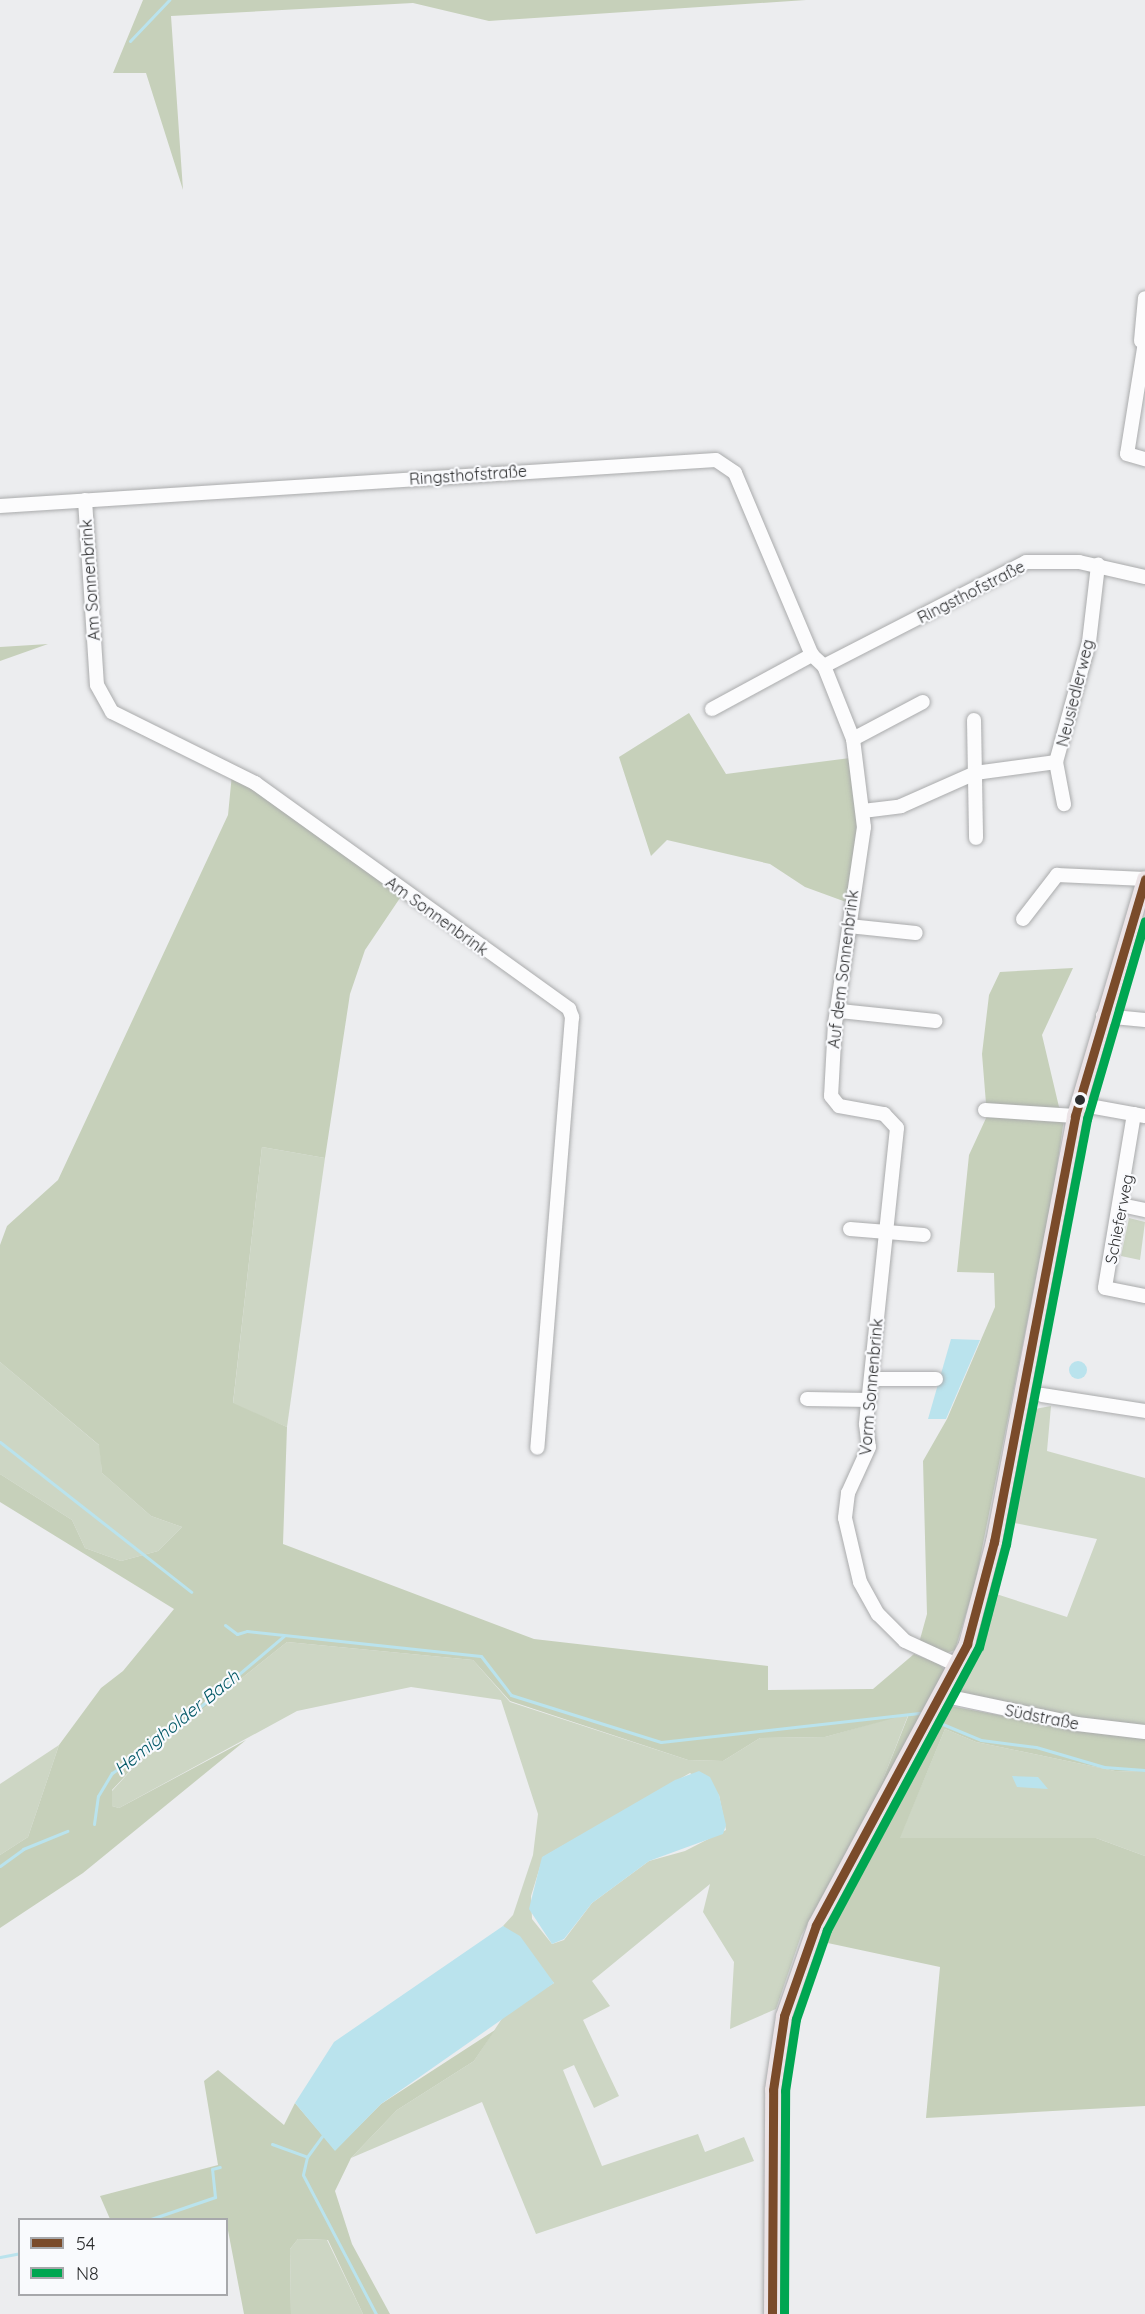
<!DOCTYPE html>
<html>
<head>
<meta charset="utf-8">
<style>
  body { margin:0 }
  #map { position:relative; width:1145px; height:2314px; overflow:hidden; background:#ecedef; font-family:Quicksand,sans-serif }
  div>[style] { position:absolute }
  .green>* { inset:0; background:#cdd6c4 }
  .forest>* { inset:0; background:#c6d0ba }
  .water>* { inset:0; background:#bae3ed }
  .round { border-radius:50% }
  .stream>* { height:3px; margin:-1.5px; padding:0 1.5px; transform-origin:1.5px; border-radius:1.5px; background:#bae3ed }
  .roads { filter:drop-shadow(0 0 2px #aaabac) drop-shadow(0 0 2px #aaabac) }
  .minor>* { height:14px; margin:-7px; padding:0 7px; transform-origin:7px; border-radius:7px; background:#fcfcfd }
  .major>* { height:16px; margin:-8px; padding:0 8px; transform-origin:8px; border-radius:8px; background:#ebe3e6 }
  .bus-1>* { height:9px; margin:-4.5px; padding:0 4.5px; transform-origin:4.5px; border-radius:4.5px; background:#7a4b2a }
  .bus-2>* { height:9px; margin:-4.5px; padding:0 4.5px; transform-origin:4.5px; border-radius:4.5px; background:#00a651 }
  .dots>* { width:16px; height:16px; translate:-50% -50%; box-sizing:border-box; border:3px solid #f9fafd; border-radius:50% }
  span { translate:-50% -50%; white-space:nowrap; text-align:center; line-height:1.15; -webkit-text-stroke:4.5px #f9fafd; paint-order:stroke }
  .street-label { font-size:16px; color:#2d2e2f }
  .water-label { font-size:18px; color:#025866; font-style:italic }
  .legend { position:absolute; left:18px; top:2218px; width:210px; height:78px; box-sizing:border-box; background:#f9fafd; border:2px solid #a7a8ab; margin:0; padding:8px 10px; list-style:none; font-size:18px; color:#2d2e2f }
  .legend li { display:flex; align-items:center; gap:12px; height:30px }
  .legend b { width:30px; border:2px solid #a7a8ab }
</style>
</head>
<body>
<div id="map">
  <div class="green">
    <div style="clip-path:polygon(262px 1147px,325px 1158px,287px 1427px,233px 1404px)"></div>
    <div style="clip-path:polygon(1129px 1218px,1145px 1222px,1140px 1260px,1121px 1256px)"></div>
    <div style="clip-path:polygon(0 1362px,100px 1446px,102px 1473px,151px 1516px,182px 1527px,158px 1551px,121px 1561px,85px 1548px,72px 1520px,0 1474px)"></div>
    <div style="clip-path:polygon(1051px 1406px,1047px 1451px,1145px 1478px,1145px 1728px,1077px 1722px,952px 1692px,973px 1649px,990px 1592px,1067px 1617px,1097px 1539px,1004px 1521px,1024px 1411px)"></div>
    <div style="clip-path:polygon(evenodd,287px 1642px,473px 1660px,510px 1702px,688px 1760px,723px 1761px,760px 1738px,825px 1737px,909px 1713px,876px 1797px,801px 1936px,776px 2009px,730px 2029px,734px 1962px,703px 1912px,710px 1884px,592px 1981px,610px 2006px,583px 2020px,619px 2096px,594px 2108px,574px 2065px,563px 2070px,602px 2166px,698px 2134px,705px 2152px,744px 2137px,754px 2161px,536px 2234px,482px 2102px,351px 2158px,397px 2110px,474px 2061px,507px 2011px,554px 1983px,503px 1926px,513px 1915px,533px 1855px,538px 1814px,501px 1700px,411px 1687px,297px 1711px,119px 1808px,112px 1806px,112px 1791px,143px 1757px,287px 1642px,690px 1773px,719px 1795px,726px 1830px,685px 1851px,649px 1861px,592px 1903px,564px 1940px,552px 1944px,532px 1919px,531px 1896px,543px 1857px,690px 1773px)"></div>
    <div style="clip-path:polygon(945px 1729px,976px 1742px,1115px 1771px,1145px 1772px,1145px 1856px,1096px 1838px,899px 1839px)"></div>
    <div style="clip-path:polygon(59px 1745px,28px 1837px,0 1855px,0 1784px)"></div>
    <div style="clip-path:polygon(298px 2239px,327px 2240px,363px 2314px,291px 2314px,290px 2249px)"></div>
  </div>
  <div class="forest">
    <div style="clip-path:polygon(143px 0,806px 0,489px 21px,413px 3px,171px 16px,183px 190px,146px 73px,113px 73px)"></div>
    <div style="clip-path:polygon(48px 644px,0 661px,0 647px)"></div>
    <div style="clip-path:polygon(689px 713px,726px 774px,850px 758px,858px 830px,846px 902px,805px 887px,770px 864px,667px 840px,651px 856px,619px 757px)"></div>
    <div style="clip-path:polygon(232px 774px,402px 895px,365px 950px,350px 994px,325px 1158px,262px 1147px,233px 1403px,287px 1427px,283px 1544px,534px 1639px,768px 1666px,768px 1690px,873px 1689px,914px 1654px,939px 1664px,945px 1670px,876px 1797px,909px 1714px,825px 1737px,760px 1738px,723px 1761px,688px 1760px,510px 1701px,473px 1660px,287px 1642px,143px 1757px,112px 1790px,112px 1806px,119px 1808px,246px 1740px,83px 1873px,0 1928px,0 1855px,28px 1837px,59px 1745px,101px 1688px,123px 1671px,174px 1609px,0 1502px,0 1474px,72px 1520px,85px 1548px,121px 1561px,158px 1551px,182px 1527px,151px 1516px,102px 1473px,99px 1445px,0 1362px,0 1245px,7px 1226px,58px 1180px,228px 815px)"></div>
    <div style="clip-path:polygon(1073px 968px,1042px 1035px,1059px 1107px,1065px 1112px,1054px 1187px,975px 1584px,955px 1650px,947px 1653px,919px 1643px,927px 1614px,923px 1461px,947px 1419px,995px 1307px,994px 1273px,957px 1272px,969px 1155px,987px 1116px,982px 1054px,989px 995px,1000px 972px)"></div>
    <div style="clip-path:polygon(945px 1705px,1077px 1730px,1145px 1736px,1145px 1772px,1115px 1771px,976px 1742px,945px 1729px,900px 1838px,1096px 1838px,1145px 1856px,1145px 2106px,926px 2118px,940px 1967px,823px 1942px)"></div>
    <div style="clip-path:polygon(495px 2030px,474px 2061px,397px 2110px,351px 2158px,335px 2191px,352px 2244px,390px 2314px,363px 2314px,328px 2240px,298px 2239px,290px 2249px,291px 2314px,244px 2314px,226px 2220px,110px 2219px,100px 2196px,218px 2165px,204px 2081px,218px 2070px,284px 2125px,295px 2103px,335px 2150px,381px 2104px)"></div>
  </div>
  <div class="water">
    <div style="clip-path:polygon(951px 1339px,980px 1340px,946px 1419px,928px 1419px)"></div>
    <div class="round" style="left:1069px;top:1361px;width:18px;height:18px"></div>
    <div style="clip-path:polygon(699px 1771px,710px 1777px,719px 1795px,726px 1825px,723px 1834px,649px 1861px,592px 1903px,564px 1939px,552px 1944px,529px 1909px,542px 1857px,675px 1780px)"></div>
    <div style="clip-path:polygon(1012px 1776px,1038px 1777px,1048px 1789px,1017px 1787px)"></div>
    <div style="clip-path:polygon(503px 1926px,520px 1936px,554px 1983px,381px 2104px,335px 2151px,295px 2103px,334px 2042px)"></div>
  </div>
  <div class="stream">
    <div style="left:130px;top:41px;width:57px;rotate:-46.4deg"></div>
    <div style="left:0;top:1442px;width:243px;rotate:38.1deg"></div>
    <div style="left:225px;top:1625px;width:15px;rotate:37deg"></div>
    <div style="left:237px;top:1634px;width:10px;rotate:-17deg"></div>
    <div style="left:247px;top:1631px;width:235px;rotate:6.1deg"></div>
    <div style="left:481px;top:1656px;width:49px;rotate:52.4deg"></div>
    <div style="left:511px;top:1695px;width:157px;rotate:17.4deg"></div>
    <div style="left:661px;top:1742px;width:260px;rotate:-6.4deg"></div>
    <div style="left:940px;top:1723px;width:44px;rotate:22.5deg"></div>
    <div style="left:981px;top:1740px;width:55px;rotate:7.3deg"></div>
    <div style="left:1036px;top:1747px;width:71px;rotate:16.4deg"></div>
    <div style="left:1104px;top:1767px;width:41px;rotate:4.2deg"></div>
    <div style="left:94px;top:1824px;width:28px;rotate:-82deg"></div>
    <div style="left:98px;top:1796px;width:27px;rotate:-59deg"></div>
    <div style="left:112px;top:1773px;width:60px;rotate:-34.2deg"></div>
    <div style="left:162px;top:1739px;width:160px;rotate:-40.2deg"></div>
    <div style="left:0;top:1866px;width:29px;rotate:-36deg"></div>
    <div style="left:23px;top:1849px;width:48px;rotate:-22.2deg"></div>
    <div style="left:272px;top:2144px;width:37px;rotate:20deg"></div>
    <div style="left:307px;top:2157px;width:26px;rotate:-54deg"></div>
    <div style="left:307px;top:2157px;width:18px;rotate:103deg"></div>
    <div style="left:303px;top:2175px;width:157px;rotate:62.3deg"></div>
    <div style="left:148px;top:2220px;width:71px;rotate:-18.9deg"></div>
    <div style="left:215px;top:2197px;width:28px;rotate:-96deg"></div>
    <div style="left:212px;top:2169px;width:8px;rotate:-14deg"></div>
    <div style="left:0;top:2257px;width:20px;rotate:-11deg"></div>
  </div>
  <div class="roads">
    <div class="minor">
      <div style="left:1141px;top:341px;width:43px;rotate:-84.7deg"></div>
      <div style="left:1145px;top:342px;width:113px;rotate:99.1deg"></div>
      <div style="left:1127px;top:454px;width:19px;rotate:16deg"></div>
      <div style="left:85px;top:500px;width:185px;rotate:86.3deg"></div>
      <div style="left:97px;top:685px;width:31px;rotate:61deg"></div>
      <div style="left:112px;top:712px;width:160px;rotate:26.4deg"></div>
      <div style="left:255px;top:783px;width:387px;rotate:35.7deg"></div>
      <div style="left:569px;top:1009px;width:9px;rotate:69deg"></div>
      <div style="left:572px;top:1017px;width:432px;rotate:94.6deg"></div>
      <div style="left:0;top:506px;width:717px;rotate:-3.68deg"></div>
      <div style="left:716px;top:460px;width:23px;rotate:34deg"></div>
      <div style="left:735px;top:473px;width:198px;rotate:67.1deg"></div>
      <div style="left:812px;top:655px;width:16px;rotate:43deg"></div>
      <div style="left:824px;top:666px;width:227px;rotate:-27.2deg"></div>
      <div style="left:1026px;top:562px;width:53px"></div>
      <div style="left:1079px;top:562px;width:68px;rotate:12.8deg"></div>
      <div style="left:824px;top:666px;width:79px;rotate:68.3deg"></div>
      <div style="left:853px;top:739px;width:89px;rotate:82.9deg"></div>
      <div style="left:864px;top:827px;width:198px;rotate:98.4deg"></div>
      <div style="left:835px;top:1023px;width:73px;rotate:93.1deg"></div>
      <div style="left:831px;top:1096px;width:13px;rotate:51deg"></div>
      <div style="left:839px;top:1106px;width:46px;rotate:10.1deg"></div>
      <div style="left:884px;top:1114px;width:19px;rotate:47deg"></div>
      <div style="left:897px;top:1128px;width:298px;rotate:96deg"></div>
      <div style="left:866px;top:1424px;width:23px;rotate:83deg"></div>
      <div style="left:869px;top:1447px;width:51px;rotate:114.5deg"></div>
      <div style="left:848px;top:1493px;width:25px;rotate:97deg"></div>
      <div style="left:845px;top:1518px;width:66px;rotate:76.8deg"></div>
      <div style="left:860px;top:1582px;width:37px;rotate:61deg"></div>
      <div style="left:878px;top:1614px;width:38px;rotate:45deg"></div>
      <div style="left:905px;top:1641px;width:57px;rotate:24.8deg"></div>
      <div style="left:712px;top:709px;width:114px;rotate:-28.4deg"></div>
      <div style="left:974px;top:720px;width:118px;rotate:89deg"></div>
      <div style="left:853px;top:739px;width:79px;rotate:-27.9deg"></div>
      <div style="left:1056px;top:762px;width:43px;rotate:79.2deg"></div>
      <div style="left:863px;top:811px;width:38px;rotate:-7deg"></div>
      <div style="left:901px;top:806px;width:81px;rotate:-24deg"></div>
      <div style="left:975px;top:773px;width:82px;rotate:-7.7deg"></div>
      <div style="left:1056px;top:762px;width:124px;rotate:-74.6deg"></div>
      <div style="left:1089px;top:642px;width:78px;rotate:-83.3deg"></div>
      <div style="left:1023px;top:919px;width:56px;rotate:-52.3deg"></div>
      <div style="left:1057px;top:875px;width:88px;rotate:2.6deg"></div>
      <div style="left:849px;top:926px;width:67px;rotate:6deg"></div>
      <div style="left:840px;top:1011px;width:96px;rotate:6deg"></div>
      <div style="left:1103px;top:1016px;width:42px;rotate:5.4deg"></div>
      <div style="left:1078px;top:1104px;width:68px;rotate:10.2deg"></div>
      <div style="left:985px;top:1110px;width:90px;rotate:3.8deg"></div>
      <div style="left:1134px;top:1114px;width:176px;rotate:99.5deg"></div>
      <div style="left:1105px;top:1288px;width:41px;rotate:11.3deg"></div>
      <div style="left:1121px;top:1205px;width:25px;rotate:12deg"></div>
      <div style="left:850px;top:1229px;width:74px;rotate:4.6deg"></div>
      <div style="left:872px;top:1379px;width:64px"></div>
      <div style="left:1042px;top:1395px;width:104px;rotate:8.8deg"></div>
      <div style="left:807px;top:1399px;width:62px;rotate:0.9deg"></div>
      <div style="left:941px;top:1695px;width:139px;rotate:12deg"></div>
      <div style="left:1077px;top:1724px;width:68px;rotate:6.7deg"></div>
    </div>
    <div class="major">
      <div style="left:772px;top:2314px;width:224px;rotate:-89.7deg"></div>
      <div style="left:773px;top:2090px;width:75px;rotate:-81.5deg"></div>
      <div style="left:784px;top:2016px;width:96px;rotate:-70.6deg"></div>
      <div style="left:816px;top:1925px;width:319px;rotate:-61.7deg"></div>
      <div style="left:967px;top:1644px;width:106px;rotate:-75.2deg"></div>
      <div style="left:994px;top:1542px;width:434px;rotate:-79.2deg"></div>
      <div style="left:1075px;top:1116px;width:247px;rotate:-73.5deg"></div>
    </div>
  </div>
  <div class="bus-1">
    <div style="left:772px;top:2314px;width:224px;rotate:-89.7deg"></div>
    <div style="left:773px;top:2090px;width:75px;rotate:-81.5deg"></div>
    <div style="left:784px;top:2016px;width:96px;rotate:-70.6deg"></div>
    <div style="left:816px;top:1925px;width:319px;rotate:-61.7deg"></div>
    <div style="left:967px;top:1644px;width:106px;rotate:-75.2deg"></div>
    <div style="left:994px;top:1542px;width:434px;rotate:-79.2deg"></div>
    <div style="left:1075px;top:1116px;width:247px;rotate:-73.5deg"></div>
  </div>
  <div class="bus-2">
    <div style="left:784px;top:2314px;width:223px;rotate:-89.7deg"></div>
    <div style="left:785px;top:2091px;width:73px;rotate:-81.3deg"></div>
    <div style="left:796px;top:2019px;width:94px;rotate:-70.8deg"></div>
    <div style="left:827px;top:1930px;width:321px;rotate:-61.8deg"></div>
    <div style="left:979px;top:1647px;width:106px;rotate:-75.3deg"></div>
    <div style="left:1006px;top:1544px;width:433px;rotate:-79.2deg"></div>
    <div style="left:1087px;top:1119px;width:206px;rotate:-73.7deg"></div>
  </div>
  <div class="dots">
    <div style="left:1080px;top:1100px;background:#2d2e2f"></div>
  </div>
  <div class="street-label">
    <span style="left:468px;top:475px;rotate:-4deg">Ringsthofstraße</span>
    <span style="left:90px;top:580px;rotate:-94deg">Am Sonnenbrink</span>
    <span style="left:971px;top:592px;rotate:-27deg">Ringsthofstraße</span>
    <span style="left:1075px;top:693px;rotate:-76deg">Neusiedlerweg</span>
    <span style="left:437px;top:916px;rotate:36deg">Am Sonnenbrink</span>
    <span style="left:843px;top:969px;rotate:-83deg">Auf dem Sonnenbrink</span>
    <span style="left:1119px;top:1219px;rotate:-79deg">Schieferweg</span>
    <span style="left:871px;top:1387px;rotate:-85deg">Vorm Sonnenbrink</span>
    <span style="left:1042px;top:1717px;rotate:11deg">Südstraße</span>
  </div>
  <div class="water-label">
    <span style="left:177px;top:1723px;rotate:-39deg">Hemigholder Bach</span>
  </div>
  <ul class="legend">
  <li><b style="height:8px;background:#7a4b2a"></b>54</li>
  <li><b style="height:8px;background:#00a651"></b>N8</li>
  </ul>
</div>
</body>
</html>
